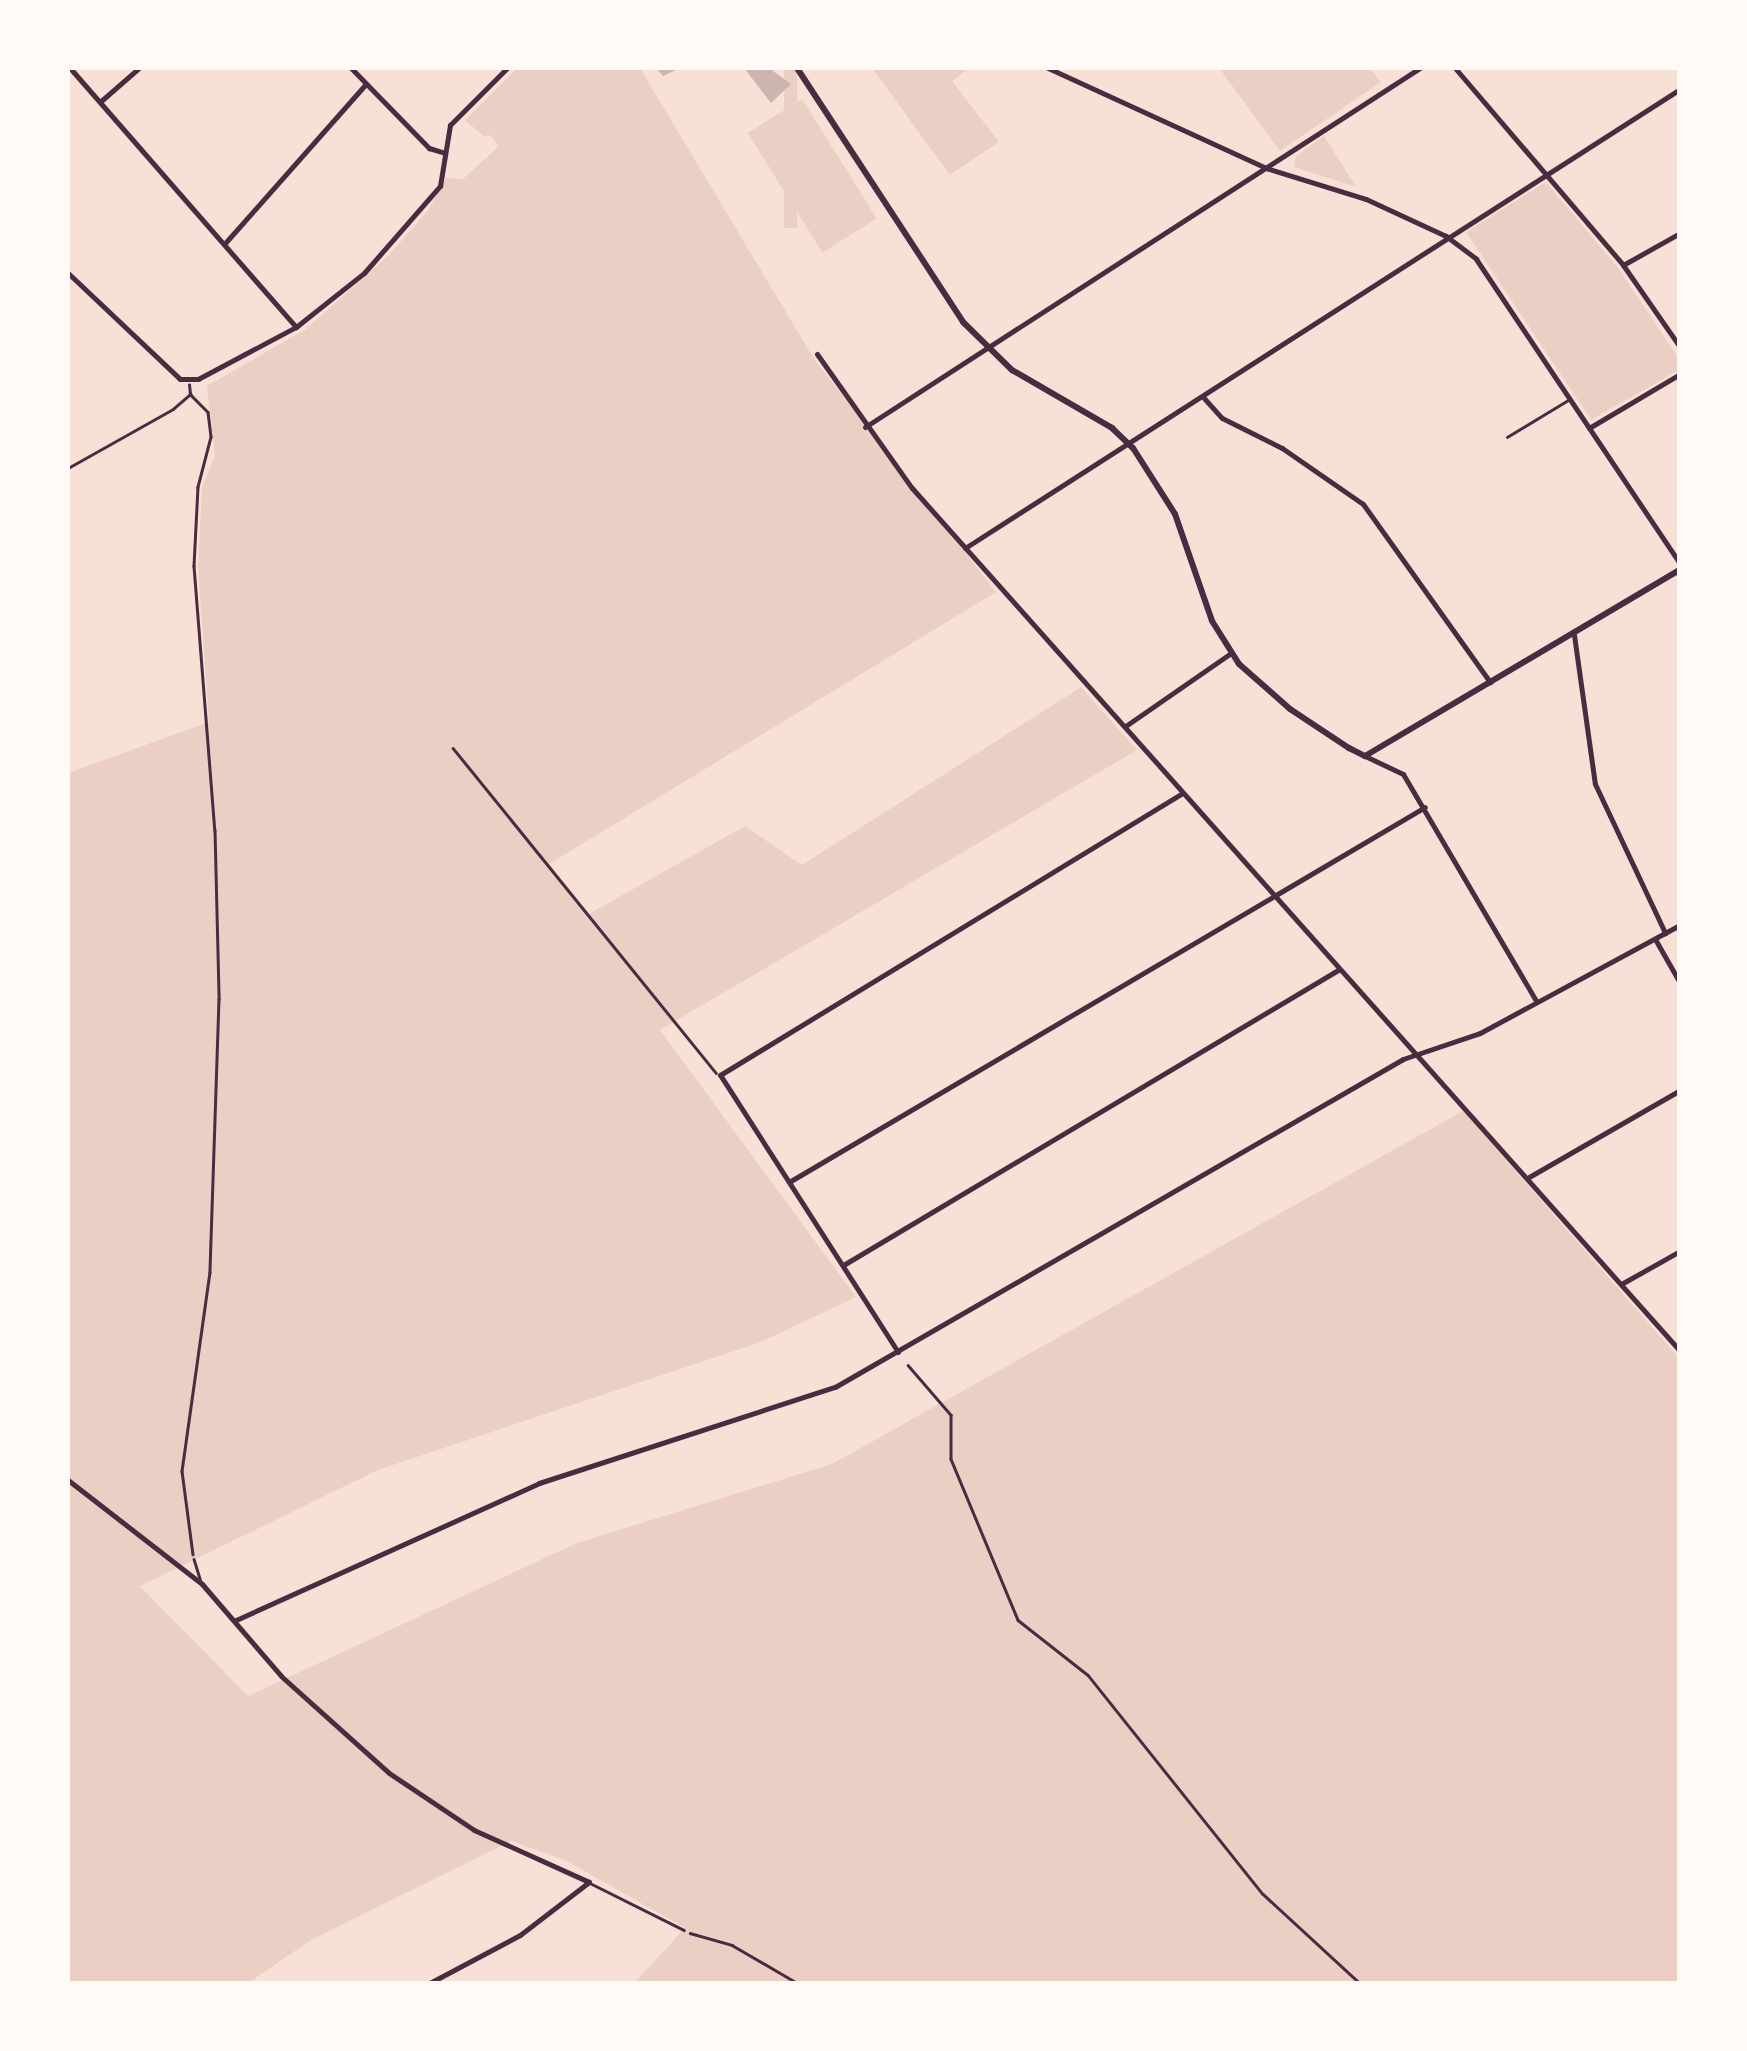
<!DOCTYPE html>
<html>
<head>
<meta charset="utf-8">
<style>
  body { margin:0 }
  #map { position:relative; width:1747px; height:2051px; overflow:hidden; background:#f7e1d7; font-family:"DM Sans",sans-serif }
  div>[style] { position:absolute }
  .green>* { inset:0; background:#ebcfc5; transform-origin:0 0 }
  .building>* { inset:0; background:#ccb4b1 }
  .path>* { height:2.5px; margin:-1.25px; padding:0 1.25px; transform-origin:1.25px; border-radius:1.25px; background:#4a2c40 }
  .service>* { height:2.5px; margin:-1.25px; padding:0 1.25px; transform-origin:1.25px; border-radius:1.25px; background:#4a2c40 }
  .minor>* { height:5px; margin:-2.5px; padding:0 2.5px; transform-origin:2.5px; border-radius:2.5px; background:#4a2c40 }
  .tertiary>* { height:6px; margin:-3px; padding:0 3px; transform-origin:3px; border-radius:3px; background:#4a2c40 }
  span { translate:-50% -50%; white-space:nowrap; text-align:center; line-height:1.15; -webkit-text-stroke:9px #fffaf5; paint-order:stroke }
  .frame { position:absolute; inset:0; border:70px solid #fffaf5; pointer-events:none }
</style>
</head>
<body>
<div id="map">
  <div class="green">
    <div style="clip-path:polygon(517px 68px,640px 68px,814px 359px,996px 592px,549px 864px,587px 915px,745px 826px,802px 865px,1081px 687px,1137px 750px,660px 1030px,856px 1297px,761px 1342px,378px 1470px,140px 1586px,248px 1696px,577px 1543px,832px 1464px,1463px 1111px,1679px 1358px,1679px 1983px,634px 1983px,685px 1928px,565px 1860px,511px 1841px,311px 1940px,248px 1983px,68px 1983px,68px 773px,209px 722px,198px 566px,202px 488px,215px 455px,207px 386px,306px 329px,389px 255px,428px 210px,446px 178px,463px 179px,498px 147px,491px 135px,485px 137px,465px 120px)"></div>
    <div style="left:784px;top:68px;width:13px;height:160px"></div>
    <div style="clip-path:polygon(872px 68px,969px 68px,952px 81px,999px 142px,950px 175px)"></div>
    <div style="clip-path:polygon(1219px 68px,1369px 68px,1381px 82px,1280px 151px)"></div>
    <div style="left:802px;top:99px;width:141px;height:64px;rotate:58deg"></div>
    <div style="clip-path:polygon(1324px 136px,1356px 187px,1294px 167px,1296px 156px)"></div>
    <div style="clip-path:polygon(1546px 182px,1619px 269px,1679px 359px,1679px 370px,1591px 420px,1466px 232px)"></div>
  </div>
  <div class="building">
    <div style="clip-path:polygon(656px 68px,680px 68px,663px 76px)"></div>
    <div style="clip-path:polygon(744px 68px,769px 68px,791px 84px,771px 103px)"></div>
  </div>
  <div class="path">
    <div style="left:190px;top:394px;width:25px;rotate:45deg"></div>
    <div style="left:208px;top:412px;width:25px;rotate:83deg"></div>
    <div style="left:211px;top:437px;width:52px;rotate:104.6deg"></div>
    <div style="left:198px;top:487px;width:79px;rotate:92.9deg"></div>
    <div style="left:194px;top:566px;width:265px;rotate:85.5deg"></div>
    <div style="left:215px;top:830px;width:169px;rotate:88.6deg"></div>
    <div style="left:219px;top:999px;width:273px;rotate:91.9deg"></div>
    <div style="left:210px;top:1272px;width:201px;rotate:98deg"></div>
    <div style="left:182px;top:1471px;width:84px;rotate:82.5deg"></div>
    <div style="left:68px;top:468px;width:120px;rotate:-29.3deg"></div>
    <div style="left:173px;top:409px;width:23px;rotate:-41deg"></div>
    <div style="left:190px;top:394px;width:9px;rotate:-96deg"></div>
    <div style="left:453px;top:748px;width:418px;rotate:51deg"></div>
    <div style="left:908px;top:1365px;width:66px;rotate:49.3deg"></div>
    <div style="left:951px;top:1415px;width:44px;rotate:90deg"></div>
    <div style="left:951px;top:1459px;width:174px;rotate:67.4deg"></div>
    <div style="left:1018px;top:1620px;width:89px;rotate:38.2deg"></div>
    <div style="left:1088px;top:1675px;width:280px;rotate:51.4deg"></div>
    <div style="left:1263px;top:1894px;width:133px;rotate:42.6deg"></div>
    <div style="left:690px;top:1933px;width:44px;rotate:15.9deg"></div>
    <div style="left:732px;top:1945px;width:78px;rotate:30.2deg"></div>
  </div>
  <div class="service">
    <div style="left:1507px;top:437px;width:71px;rotate:-31.2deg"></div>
    <div style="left:194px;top:1559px;width:24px;rotate:73deg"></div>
    <div style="left:590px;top:1883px;width:105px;rotate:26.6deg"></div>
  </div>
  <div class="minor">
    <div style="left:70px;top:68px;width:344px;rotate:48.9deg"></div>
    <div style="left:351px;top:68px;width:112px;rotate:45.7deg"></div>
    <div style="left:429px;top:148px;width:14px;rotate:17deg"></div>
    <div style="left:1048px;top:68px;width:240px;rotate:24.6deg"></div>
    <div style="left:1266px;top:168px;width:105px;rotate:17.2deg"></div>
    <div style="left:1366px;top:199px;width:88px;rotate:24.8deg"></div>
    <div style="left:1446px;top:236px;width:38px;rotate:37deg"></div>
    <div style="left:1476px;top:259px;width:367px;rotate:56.2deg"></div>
    <div style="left:1455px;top:68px;width:259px;rotate:49.5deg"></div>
    <div style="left:1623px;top:265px;width:100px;rotate:55.2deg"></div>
    <div style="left:101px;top:101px;width:50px;rotate:-41deg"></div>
    <div style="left:226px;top:242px;width:211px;rotate:-48.5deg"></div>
    <div style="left:1623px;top:265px;width:65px;rotate:-29.3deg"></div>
    <div style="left:68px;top:273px;width:154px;rotate:43.4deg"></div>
    <div style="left:180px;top:379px;width:18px"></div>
    <div style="left:198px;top:379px;width:111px;rotate:-28deg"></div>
    <div style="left:296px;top:327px;width:87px;rotate:-38.5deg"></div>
    <div style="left:364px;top:273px;width:116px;rotate:-48.9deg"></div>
    <div style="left:440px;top:186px;width:62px;rotate:-80.7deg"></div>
    <div style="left:450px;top:125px;width:81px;rotate:-45deg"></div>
    <div style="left:817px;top:354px;width:164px;rotate:54.7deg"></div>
    <div style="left:912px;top:488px;width:1155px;rotate:48.33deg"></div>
    <div style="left:1203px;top:397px;width:28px;rotate:48deg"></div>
    <div style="left:1222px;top:418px;width:67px;rotate:26.6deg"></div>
    <div style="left:1282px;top:448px;width:98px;rotate:34.7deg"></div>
    <div style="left:1363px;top:504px;width:219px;rotate:54.5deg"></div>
    <div style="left:865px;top:427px;width:661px;rotate:-32.9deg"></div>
    <div style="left:1589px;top:428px;width:106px;rotate:-30.7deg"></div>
    <div style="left:965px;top:548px;width:850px;rotate:-32.7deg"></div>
    <div style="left:1574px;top:635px;width:150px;rotate:82deg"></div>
    <div style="left:1595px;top:784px;width:165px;rotate:64.8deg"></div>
    <div style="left:1127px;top:725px;width:126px;rotate:-34.7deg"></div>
    <div style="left:1365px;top:756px;width:42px;rotate:25.3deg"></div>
    <div style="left:1403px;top:774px;width:264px;rotate:59.6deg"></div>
    <div style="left:1655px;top:939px;width:51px;rotate:60.4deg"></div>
    <div style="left:1529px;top:1177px;width:174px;rotate:-29.9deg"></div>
    <div style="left:789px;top:1182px;width:738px;rotate:-30.52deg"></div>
    <div style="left:845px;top:1264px;width:574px;rotate:-30.81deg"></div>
    <div style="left:1623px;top:1283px;width:65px;rotate:-29.3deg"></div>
    <div style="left:898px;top:1352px;width:329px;rotate:-122.7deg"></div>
    <div style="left:720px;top:1075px;width:540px;rotate:-31.36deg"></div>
    <div style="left:68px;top:1480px;width:170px;rotate:37.8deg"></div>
    <div style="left:202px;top:1584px;width:121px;rotate:49.3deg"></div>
    <div style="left:281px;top:1676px;width:145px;rotate:41.9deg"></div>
    <div style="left:389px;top:1773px;width:102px;rotate:33.8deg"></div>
    <div style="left:474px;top:1830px;width:126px;rotate:24.3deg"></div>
    <div style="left:589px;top:1882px;width:87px;rotate:142.5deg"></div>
    <div style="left:520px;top:1935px;width:104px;rotate:152deg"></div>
    <div style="left:236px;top:1620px;width:333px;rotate:-24.3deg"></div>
    <div style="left:539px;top:1483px;width:311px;rotate:-18deg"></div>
    <div style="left:835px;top:1387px;width:656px;rotate:-30deg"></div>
    <div style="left:1403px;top:1059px;width:81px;rotate:-18.7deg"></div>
    <div style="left:1480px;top:1033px;width:227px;rotate:-28.4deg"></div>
  </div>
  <div class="tertiary">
    <div style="left:797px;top:68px;width:303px;rotate:56.8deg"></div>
    <div style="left:963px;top:322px;width:69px;rotate:44.4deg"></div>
    <div style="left:1012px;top:370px;width:116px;rotate:30.1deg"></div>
    <div style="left:1112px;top:428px;width:29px;rotate:44deg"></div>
    <div style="left:1133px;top:448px;width:78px;rotate:57.5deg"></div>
    <div style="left:1175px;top:514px;width:113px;rotate:70.9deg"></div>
    <div style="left:1212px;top:621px;width:51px;rotate:57.9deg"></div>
    <div style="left:1239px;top:664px;width:68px;rotate:41.4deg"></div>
    <div style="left:1290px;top:709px;width:71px;rotate:33.5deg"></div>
    <div style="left:1349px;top:748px;width:18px;rotate:27deg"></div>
    <div style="left:1365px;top:756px;width:366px;rotate:-30.6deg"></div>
  </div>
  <div class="frame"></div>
</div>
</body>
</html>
